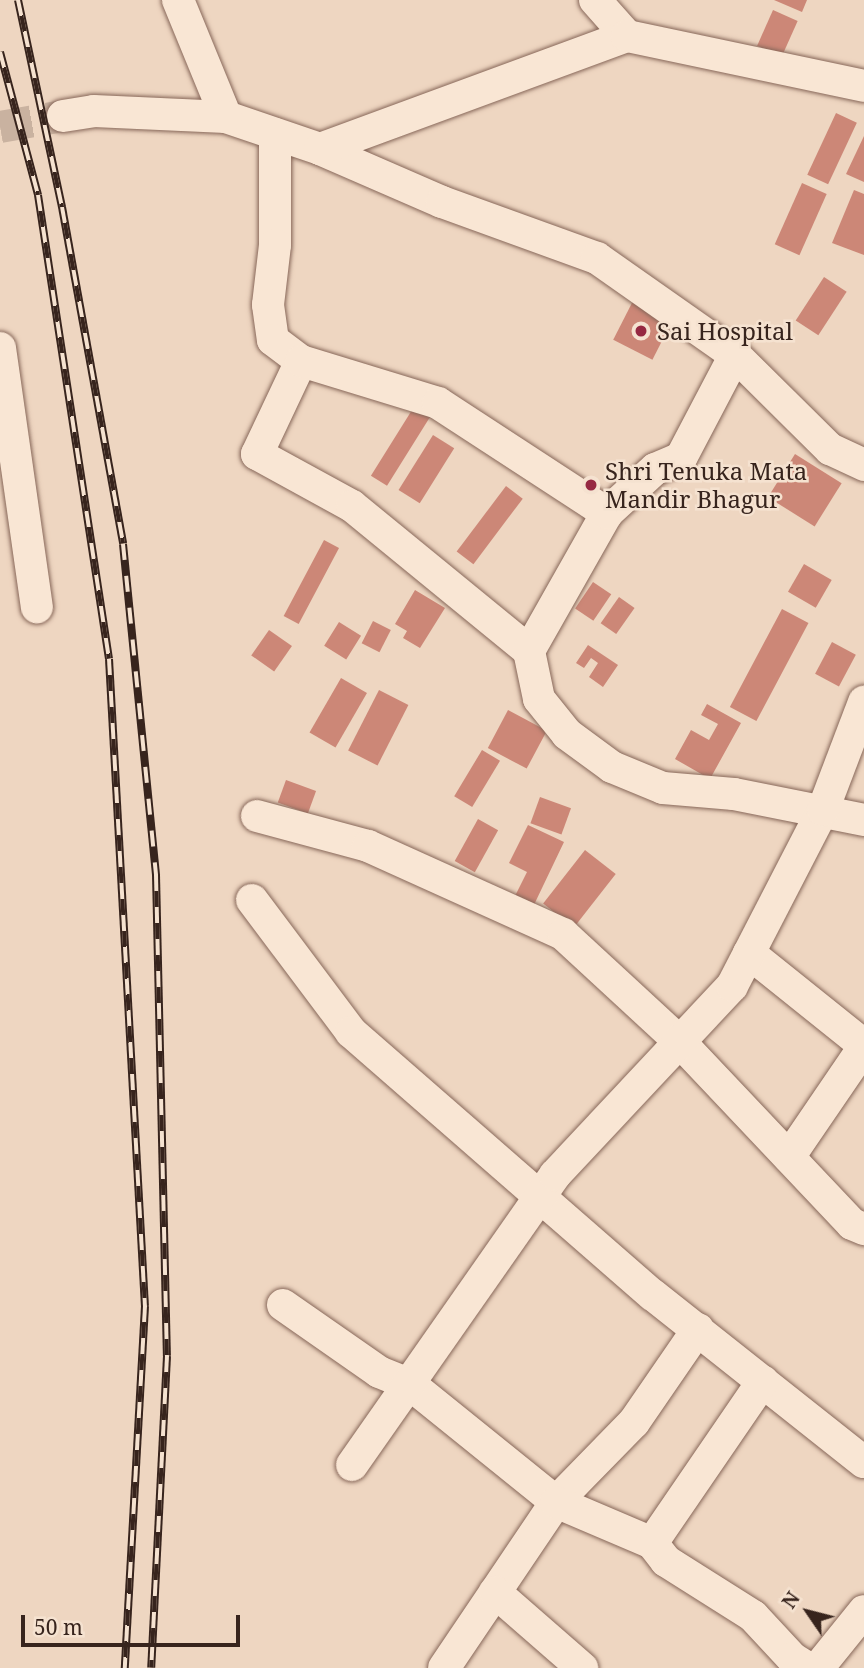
<!DOCTYPE html>
<html>
<head>
<meta charset="utf-8">
<style>
  body { margin:0 }
  #map { position:relative; width:864px; height:1668px; overflow:hidden; background:#eed6c1; font-family:"Noto Serif",serif }
  div>[style] { position:absolute }
  .building>* { inset:0; background:#cc8777; transform-origin:0 0 }
  .street-tunnel>* { height:32px; margin-top:-16px; transform-origin:0; background:repeating-linear-gradient(90deg,#c9b2a0 0 32px,transparent 0 48px) }
  .roads { filter:drop-shadow(0 0 2px #876759) drop-shadow(0 0 2px #876759) }
  .street>* { height:32px; margin:-16px; padding:0 16px; transform-origin:16px; border-radius:16px; background:#f9e6d4 }
  .rail>* { height:8px; margin-top:-4px; transform-origin:0; background:repeating-linear-gradient(90deg,#f5e2d0 0 16px,#37241d 0 32px); box-sizing:border-box; border-block:2px solid #37241d }
  .dots>* { width:19px; height:19px; translate:-50% -50%; box-sizing:border-box; border:4px solid #f5e2d0; border-radius:50% }
  span { translate:-50% -50%; white-space:nowrap; text-align:center; line-height:1.15; -webkit-text-stroke:5px #f5e2d0; paint-order:stroke }
  .poi-label { font-size:24px; color:#37241d }
  .left { translate:0 -50%; text-align:left }
  .north { position:absolute; left:773px; top:1577px; width:70px; height:70px; -webkit-text-stroke:5px #f5e2d0; paint-order:stroke; rotate:305deg; font-size:19px; font-weight:700; line-height:28px; text-align:center; color:#37241d }
  .north::after { content:''; display:block; margin:auto; width:24px; height:32px; background:#37241d; clip-path:polygon(50% 0,100% 100%,50% 72%,0 100%) }
  .scale { position:absolute; left:21px; top:1615px; width:219px; height:32px; box-sizing:border-box; border:4px solid #37241d; border-top:0; padding-left:9px; font-size:21px; line-height:24px; white-space:nowrap; color:#37241d; -webkit-text-stroke:5px #f5e2d0; paint-order:stroke }
</style>
</head>
<body>
<div id="map">
  <div class="building">
    <div style="clip-path:polygon(774px 0,807px 0,802px 12px)"></div>
    <div style="left:773px;top:10px;width:27px;height:39px;rotate:24deg"></div>
    <div style="left:836px;top:113px;width:23px;height:68px;rotate:25deg"></div>
    <div style="clip-path:polygon(864px 136px,864px 182px,846px 174px)"></div>
    <div style="left:802px;top:183px;width:27px;height:67px;rotate:24deg"></div>
    <div style="clip-path:polygon(854px 190px,864px 194px,864px 255px,832px 243px)"></div>
    <div style="left:824px;top:277px;width:27px;height:52px;rotate:33deg"></div>
    <div style="left:635px;top:297px;width:44px;height:48px;rotate:27deg"></div>
    <div style="left:417px;top:402px;width:19px;height:87px;rotate:32deg"></div>
    <div style="left:433px;top:435px;width:25px;height:65px;rotate:32deg"></div>
    <div style="left:795px;top:454px;width:55px;height:51px;rotate:32deg"></div>
    <div style="left:506px;top:486px;width:21px;height:82px;rotate:37deg"></div>
    <div style="left:324px;top:540px;width:17px;height:86px;rotate:28deg"></div>
    <div style="left:804px;top:564px;width:32px;height:32px;rotate:30deg"></div>
    <div style="left:593px;top:582px;width:22px;height:32px;rotate:34deg"></div>
    <div style="clip-path:polygon(415px 590px,445px 608px,420px 648px,403px 638px,407px 631px,395px 624px)"></div>
    <div style="left:619px;top:597px;width:19px;height:32px;rotate:35deg"></div>
    <div style="left:782px;top:609px;width:30px;height:111px;rotate:28deg"></div>
    <div style="left:373px;top:621px;width:20px;height:25px;rotate:27deg"></div>
    <div style="left:339px;top:622px;width:26px;height:28px;rotate:32deg"></div>
    <div style="left:269px;top:630px;width:28px;height:31px;rotate:35deg"></div>
    <div style="left:832px;top:642px;width:27px;height:36px;rotate:28deg"></div>
    <div style="clip-path:polygon(588px 645px,618px 665px,603px 687px,589px 677px,598px 663px,591px 658px,584px 668px,576px 663px)"></div>
    <div style="left:341px;top:678px;width:30px;height:63px;rotate:30deg"></div>
    <div style="left:379px;top:690px;width:33px;height:68px;rotate:27deg"></div>
    <div style="clip-path:polygon(707px 704px,741px 723px,710px 779px,675px 759px,691px 730px,709px 740px,718px 724px,701px 715px)"></div>
    <div style="left:508px;top:710px;width:44px;height:43px;rotate:28deg"></div>
    <div style="left:482px;top:750px;width:21px;height:54px;rotate:31deg"></div>
    <div style="left:286px;top:780px;width:32px;height:24px;rotate:20deg"></div>
    <div style="left:540px;top:797px;width:33px;height:28px;rotate:20deg"></div>
    <div style="left:478px;top:819px;width:23px;height:48px;rotate:29deg"></div>
    <div style="clip-path:polygon(528px 825px,564px 842px,532px 909px,513px 900px,527px 872px,509px 863px)"></div>
    <div style="left:585px;top:850px;width:39px;height:68px;rotate:38deg"></div>
  </div>
  <div class="street-tunnel">
    <div style="left:0;top:127px;width:64px;rotate:-9.9deg"></div>
  </div>
  <div class="roads">
    <div class="street">
      <div style="left:178px;top:0;width:126px;rotate:67.7deg"></div>
      <div style="left:226px;top:117px;width:99px;rotate:18.8deg"></div>
      <div style="left:320px;top:149px;width:133px;rotate:23.5deg"></div>
      <div style="left:442px;top:202px;width:165px;rotate:19.9deg"></div>
      <div style="left:597px;top:258px;width:169px;rotate:35.1deg"></div>
      <div style="left:735px;top:355px;width:134px;rotate:44.7deg"></div>
      <div style="left:830px;top:449px;width:38px;rotate:25deg"></div>
      <div style="left:595px;top:0;width:48px;rotate:48.4deg"></div>
      <div style="left:63px;top:116px;width:31px;rotate:-9deg"></div>
      <div style="left:94px;top:111px;width:132px;rotate:2.6deg"></div>
      <div style="left:275px;top:134px;width:111px;rotate:90deg"></div>
      <div style="left:275px;top:245px;width:60px;rotate:96.7deg"></div>
      <div style="left:268px;top:305px;width:35px;rotate:82deg"></div>
      <div style="left:273px;top:340px;width:35px;rotate:37deg"></div>
      <div style="left:301px;top:361px;width:103px;rotate:115.3deg"></div>
      <div style="left:257px;top:454px;width:108px;rotate:28.7deg"></div>
      <div style="left:352px;top:506px;width:229px;rotate:39.3deg"></div>
      <div style="left:320px;top:149px;width:327px;rotate:-20.2deg"></div>
      <div style="left:627px;top:36px;width:242px;rotate:11.9deg"></div>
      <div style="left:0;top:348px;width:262px;rotate:81.9deg"></div>
      <div style="left:735px;top:355px;width:116px;rotate:117.7deg"></div>
      <div style="left:681px;top:458px;width:28px;rotate:157deg"></div>
      <div style="left:655px;top:469px;width:65px;rotate:137.5deg"></div>
      <div style="left:607px;top:513px;width:159px;rotate:119.5deg"></div>
      <div style="left:529px;top:651px;width:49px;rotate:78.2deg"></div>
      <div style="left:539px;top:699px;width:45px;rotate:51.3deg"></div>
      <div style="left:567px;top:734px;width:56px;rotate:36.3deg"></div>
      <div style="left:612px;top:767px;width:55px;rotate:22.4deg"></div>
      <div style="left:663px;top:788px;width:71px;rotate:4.8deg"></div>
      <div style="left:734px;top:794px;width:133px;rotate:11.3deg"></div>
      <div style="left:301px;top:361px;width:143px;rotate:17deg"></div>
      <div style="left:438px;top:403px;width:202px;rotate:33.1deg"></div>
      <div style="left:257px;top:816px;width:115px;rotate:15.1deg"></div>
      <div style="left:368px;top:846px;width:214px;rotate:24.3deg"></div>
      <div style="left:563px;top:934px;width:159px;rotate:42.7deg"></div>
      <div style="left:680px;top:1042px;width:250px;rotate:46.6deg"></div>
      <div style="left:852px;top:1224px;width:13px;rotate:23deg"></div>
      <div style="left:252px;top:900px;width:165px;rotate:53.1deg"></div>
      <div style="left:351px;top:1032px;width:400px;rotate:41.1deg"></div>
      <div style="left:653px;top:1295px;width:269px;rotate:38.4deg"></div>
      <div style="left:749px;top:953px;width:147px;rotate:38.7deg"></div>
      <div style="left:789px;top:1157px;width:133px;rotate:-55.7deg"></div>
      <div style="left:283px;top:1305px;width:117px;rotate:34.9deg"></div>
      <div style="left:379px;top:1372px;width:35px;rotate:22deg"></div>
      <div style="left:411px;top:1385px;width:186px;rotate:38.9deg"></div>
      <div style="left:556px;top:1502px;width:200px;rotate:124deg"></div>
      <div style="left:698px;top:1329px;width:113px;rotate:124.5deg"></div>
      <div style="left:634px;top:1422px;width:112px;rotate:134.3deg"></div>
      <div style="left:556px;top:1502px;width:104px;rotate:23.1deg"></div>
      <div style="left:652px;top:1543px;width:23px;rotate:52deg"></div>
      <div style="left:666px;top:1561px;width:103px;rotate:32.3deg"></div>
      <div style="left:753px;top:1616px;width:57px;rotate:47.1deg"></div>
      <div style="left:792px;top:1658px;width:19px;rotate:32deg"></div>
      <div style="left:352px;top:1465px;width:354px;rotate:-55deg"></div>
      <div style="left:555px;top:1175px;width:259px;rotate:-46.9deg"></div>
      <div style="left:732px;top:986px;width:198px;rotate:-62.7deg"></div>
      <div style="left:823px;top:810px;width:116px;rotate:-69.2deg"></div>
      <div style="left:652px;top:1543px;width:196px;rotate:-55.6deg"></div>
      <div style="left:495px;top:1592px;width:116px;rotate:41.1deg"></div>
      <div style="left:818px;top:1668px;width:73px;rotate:-51.1deg"></div>
    </div>
  </div>
  <div class="rail">
    <div style="left:18px;top:0;width:212px;rotate:78deg"></div>
    <div style="left:62px;top:207px;width:342px;rotate:79.7deg"></div>
    <div style="left:123px;top:544px;width:333px;rotate:84.3deg"></div>
    <div style="left:156px;top:875px;width:481px;rotate:88.7deg"></div>
    <div style="left:167px;top:1356px;width:312px;rotate:92.9deg"></div>
    <div style="left:0;top:52px;width:148px;rotate:75.1deg"></div>
    <div style="left:38px;top:195px;width:469px;rotate:81.3deg"></div>
    <div style="left:109px;top:659px;width:648px;rotate:86.82deg"></div>
    <div style="left:145px;top:1306px;width:363px;rotate:93.2deg"></div>
  </div>
  <div class="dots">
    <div style="left:641px;top:331px;background:#962942"></div>
    <div style="left:591px;top:485px;background:#962942"></div>
  </div>
  <div class="poi-label">
    <span class="left" style="left:657px;top:331px">Sai Hospital</span>
    <span class="left" style="left:605px;top:485px">Shri Tenuka Mata<br>Mandir Bhagur</span>
  </div>
  <div class="north">N</div>
  <div class="scale">50 m</div>
</div>
</body>
</html>
